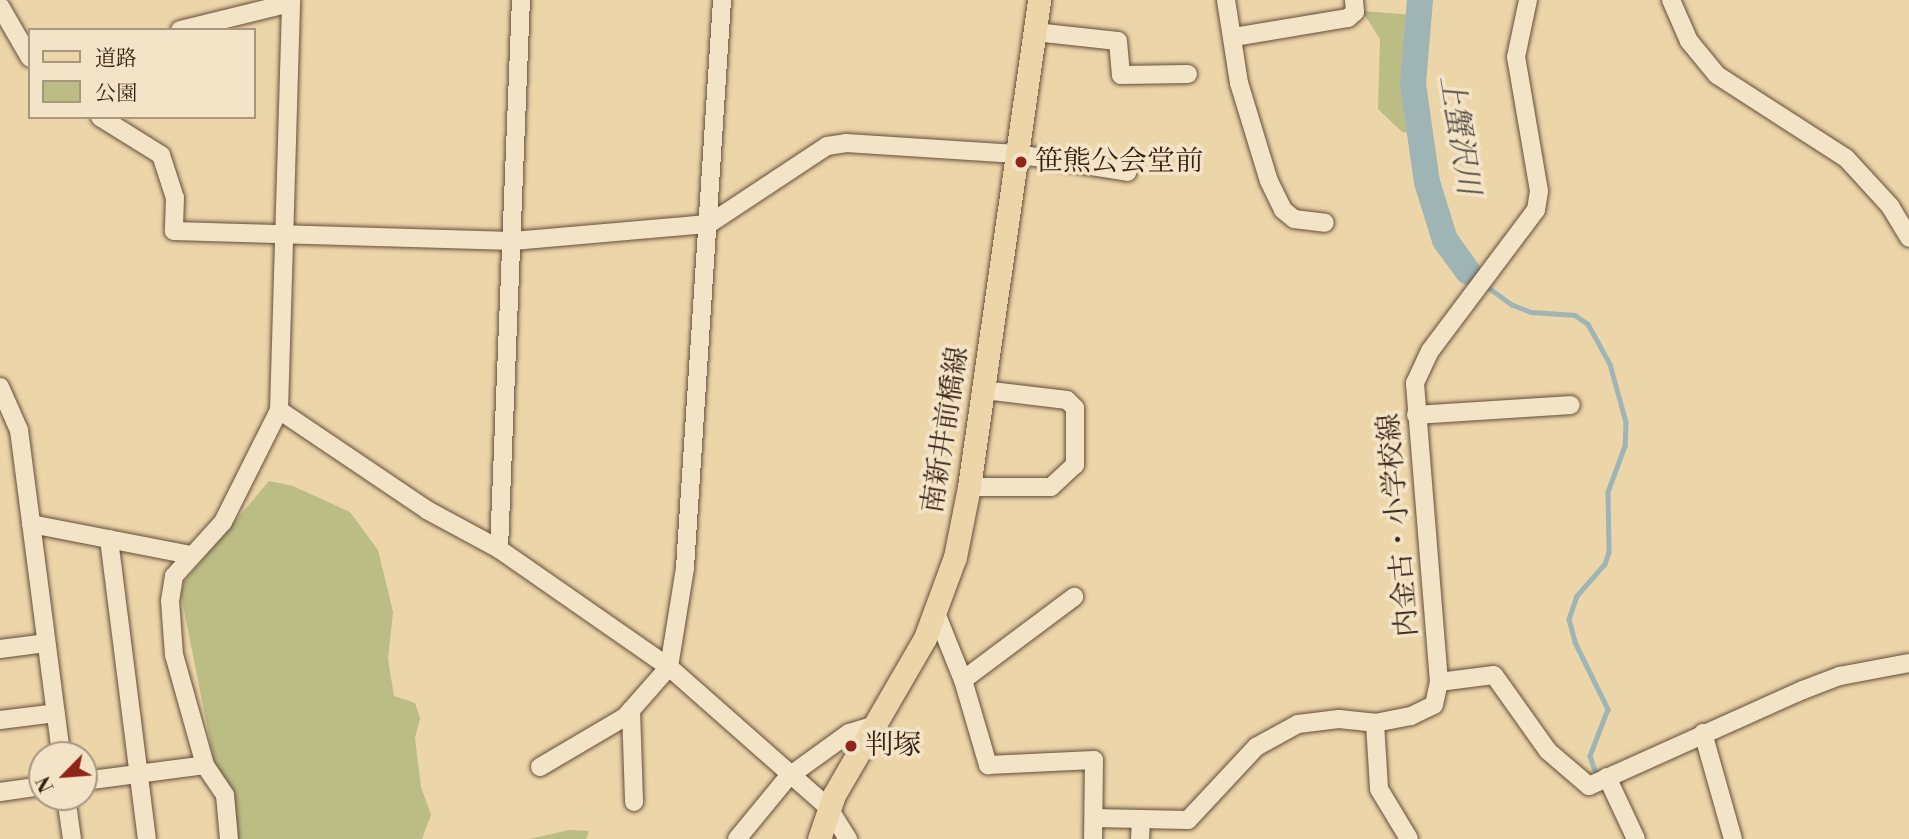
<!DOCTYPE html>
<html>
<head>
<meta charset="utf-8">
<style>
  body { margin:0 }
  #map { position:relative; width:1909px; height:839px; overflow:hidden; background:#ecd5a9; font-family:"Libre Bodoni","Noto Serif JP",serif }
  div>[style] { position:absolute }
  .green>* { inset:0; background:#bcbc85 }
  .stream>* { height:4.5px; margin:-2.25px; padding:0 2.25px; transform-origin:2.25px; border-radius:2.25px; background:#9fb5b5 }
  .river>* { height:26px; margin:-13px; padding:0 13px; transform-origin:13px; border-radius:13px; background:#9fb5b5 }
  .roads { filter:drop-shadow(0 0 2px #644e3a) drop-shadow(0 0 2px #644e3a) }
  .minor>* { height:18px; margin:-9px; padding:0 9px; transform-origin:9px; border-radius:9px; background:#f3e4c7 }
  .major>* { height:23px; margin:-11.5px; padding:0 11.5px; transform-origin:11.5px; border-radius:11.5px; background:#ecd5a9 }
  .dots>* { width:19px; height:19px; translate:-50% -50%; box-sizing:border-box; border:4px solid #f3e4c7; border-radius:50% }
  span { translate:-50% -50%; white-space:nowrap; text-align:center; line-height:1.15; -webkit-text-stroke:7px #f3e4c7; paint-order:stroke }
  .poi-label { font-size:28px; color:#372115 }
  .left { translate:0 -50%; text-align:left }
  .street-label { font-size:28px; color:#372115 }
  .water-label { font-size:30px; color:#564d45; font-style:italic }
  .legend { position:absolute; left:28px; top:28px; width:228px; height:91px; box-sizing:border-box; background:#f3e4c7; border:2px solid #a89680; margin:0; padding:9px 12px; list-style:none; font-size:21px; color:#372115 }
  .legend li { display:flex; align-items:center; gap:14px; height:35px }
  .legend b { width:35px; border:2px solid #a89680 }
  .north { position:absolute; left:28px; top:741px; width:70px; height:70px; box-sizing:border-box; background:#f3e4c7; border:2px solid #a89680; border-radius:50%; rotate:245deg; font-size:19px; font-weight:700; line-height:28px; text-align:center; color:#372115 }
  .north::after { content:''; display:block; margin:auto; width:24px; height:32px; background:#8f2418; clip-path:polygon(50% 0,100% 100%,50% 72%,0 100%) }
</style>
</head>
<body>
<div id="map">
  <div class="green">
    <div style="clip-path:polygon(1362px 11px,1413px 15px,1406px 65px,1410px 133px,1402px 132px,1378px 109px,1380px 39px)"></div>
    <div style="clip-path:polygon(269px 481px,293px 486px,350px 512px,378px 550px,393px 612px,388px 659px,394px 696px,415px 703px,420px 718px,415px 738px,421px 787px,431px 815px,422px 839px,237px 839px,219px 786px,181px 595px,184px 582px)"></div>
    <div style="clip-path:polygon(569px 830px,589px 831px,586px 839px,529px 839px)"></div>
  </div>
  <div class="stream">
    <div style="left:1468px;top:272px;width:13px;rotate:39deg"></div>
    <div style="left:1485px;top:285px;width:34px;rotate:36deg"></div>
    <div style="left:1513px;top:305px;width:19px;rotate:21deg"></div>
    <div style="left:1531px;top:312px;width:44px;rotate:3.9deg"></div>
    <div style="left:1575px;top:315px;width:16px;rotate:35deg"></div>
    <div style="left:1588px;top:324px;width:46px;rotate:61.2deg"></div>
    <div style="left:1610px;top:364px;width:60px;rotate:74.6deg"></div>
    <div style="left:1626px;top:422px;width:24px;rotate:92deg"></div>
    <div style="left:1625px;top:446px;width:49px;rotate:110.3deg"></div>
    <div style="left:1608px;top:492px;width:60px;rotate:89deg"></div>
    <div style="left:1609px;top:552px;width:13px;rotate:108deg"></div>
    <div style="left:1605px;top:564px;width:43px;rotate:131.2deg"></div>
    <div style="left:1577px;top:596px;width:24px;rotate:109deg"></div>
    <div style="left:1569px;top:619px;width:24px;rotate:75deg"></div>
    <div style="left:1575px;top:642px;width:75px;rotate:63.8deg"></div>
    <div style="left:1608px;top:709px;width:50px;rotate:111deg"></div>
    <div style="left:1590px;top:756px;width:21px;rotate:71deg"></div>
  </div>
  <div class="river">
    <div style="left:1420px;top:0;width:84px;rotate:94.8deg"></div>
    <div style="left:1413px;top:84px;width:99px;rotate:81.9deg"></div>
    <div style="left:1427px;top:182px;width:61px;rotate:72.8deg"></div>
    <div style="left:1445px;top:240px;width:39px;rotate:54deg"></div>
  </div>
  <div class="roads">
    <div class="minor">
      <div style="left:1226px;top:0;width:84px;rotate:81.1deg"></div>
      <div style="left:1239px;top:83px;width:102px;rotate:73deg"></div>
      <div style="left:1269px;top:181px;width:32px;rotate:64deg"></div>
      <div style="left:1283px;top:210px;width:14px;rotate:39deg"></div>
      <div style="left:1294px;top:219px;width:31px;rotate:7deg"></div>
      <div style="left:1671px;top:0;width:45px;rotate:66.3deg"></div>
      <div style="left:1689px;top:41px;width:44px;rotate:50.5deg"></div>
      <div style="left:1717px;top:75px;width:153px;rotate:32.8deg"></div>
      <div style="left:1846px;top:158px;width:65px;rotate:47.5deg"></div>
      <div style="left:1890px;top:206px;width:37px;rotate:59deg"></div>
      <div style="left:0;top:6px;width:60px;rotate:60deg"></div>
      <div style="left:180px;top:30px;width:114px;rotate:-13.7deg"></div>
      <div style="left:1035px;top:32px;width:83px;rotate:6.2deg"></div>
      <div style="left:1118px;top:41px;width:34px;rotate:85deg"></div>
      <div style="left:1121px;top:75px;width:67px;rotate:-0.9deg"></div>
      <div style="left:1234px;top:37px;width:116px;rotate:-9.5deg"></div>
      <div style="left:1348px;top:18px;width:9px;rotate:-41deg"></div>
      <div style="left:1355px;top:12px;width:12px;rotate:-95deg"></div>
      <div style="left:100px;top:117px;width:72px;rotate:31.9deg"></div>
      <div style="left:161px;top:155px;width:45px;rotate:72deg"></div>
      <div style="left:175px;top:198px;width:33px;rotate:92deg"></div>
      <div style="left:174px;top:231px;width:339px;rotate:1.7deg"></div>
      <div style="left:513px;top:241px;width:197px;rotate:-5deg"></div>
      <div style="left:709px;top:224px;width:141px;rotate:-33.5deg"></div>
      <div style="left:827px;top:146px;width:19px;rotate:-9deg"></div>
      <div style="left:846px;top:143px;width:171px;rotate:3.7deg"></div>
      <div style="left:1017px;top:154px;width:112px;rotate:9.2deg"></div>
      <div style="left:0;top:387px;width:47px;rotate:66.2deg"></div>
      <div style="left:19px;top:430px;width:328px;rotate:82.6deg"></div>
      <div style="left:279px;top:410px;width:179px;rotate:34deg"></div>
      <div style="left:427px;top:510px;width:82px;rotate:28.4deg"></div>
      <div style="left:499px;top:549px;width:207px;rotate:34.8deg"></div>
      <div style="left:669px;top:667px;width:212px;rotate:41.4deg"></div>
      <div style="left:828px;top:807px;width:38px;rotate:58deg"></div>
      <div style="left:1416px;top:415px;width:155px;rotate:-3.7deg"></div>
      <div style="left:969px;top:487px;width:82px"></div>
      <div style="left:1051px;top:487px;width:33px;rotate:-43deg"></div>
      <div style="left:1075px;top:465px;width:57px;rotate:-90deg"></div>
      <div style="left:1075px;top:408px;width:11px;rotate:-135deg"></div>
      <div style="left:1067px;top:400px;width:85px;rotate:-173.2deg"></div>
      <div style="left:31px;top:524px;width:162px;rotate:11deg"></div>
      <div style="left:109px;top:539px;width:302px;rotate:82.8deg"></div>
      <div style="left:499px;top:549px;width:549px;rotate:-87.71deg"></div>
      <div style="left:936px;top:613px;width:72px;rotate:68.1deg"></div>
      <div style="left:963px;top:680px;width:89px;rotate:73.6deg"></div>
      <div style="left:988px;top:765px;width:106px;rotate:-2.7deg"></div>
      <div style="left:1094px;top:760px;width:79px;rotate:90.7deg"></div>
      <div style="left:0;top:649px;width:46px;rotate:-7.4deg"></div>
      <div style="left:963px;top:680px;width:139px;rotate:-36.8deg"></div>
      <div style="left:1439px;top:682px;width:55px;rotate:-7.3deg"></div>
      <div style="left:1494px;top:675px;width:93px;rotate:54.6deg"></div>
      <div style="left:1548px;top:751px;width:54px;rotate:40.5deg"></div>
      <div style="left:1589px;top:786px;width:235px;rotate:-24.2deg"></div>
      <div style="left:1803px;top:690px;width:40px;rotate:-21deg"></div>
      <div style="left:1840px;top:676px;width:70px;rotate:-10.7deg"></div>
      <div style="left:631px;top:710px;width:92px;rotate:88.1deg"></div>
      <div style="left:0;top:720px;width:56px;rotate:-7.1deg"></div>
      <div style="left:1375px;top:723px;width:66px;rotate:86.5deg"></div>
      <div style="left:1379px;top:789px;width:58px;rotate:59deg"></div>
      <div style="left:1703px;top:733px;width:110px;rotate:74.2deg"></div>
      <div style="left:540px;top:767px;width:99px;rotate:-30.5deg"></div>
      <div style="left:625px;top:717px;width:67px;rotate:-48.7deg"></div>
      <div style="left:669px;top:667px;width:100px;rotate:-80.8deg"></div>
      <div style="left:685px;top:568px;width:569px;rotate:-86.27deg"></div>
      <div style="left:1607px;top:777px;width:68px;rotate:64.9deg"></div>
      <div style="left:84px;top:781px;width:122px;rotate:-7.5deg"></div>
      <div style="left:0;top:792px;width:42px;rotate:-8.1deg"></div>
      <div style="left:66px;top:797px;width:42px;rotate:81.9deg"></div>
      <div style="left:1094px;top:818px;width:94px;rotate:1.2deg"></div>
      <div style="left:1188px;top:820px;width:100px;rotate:-47deg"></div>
      <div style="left:1256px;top:747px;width:48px;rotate:-28.7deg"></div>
      <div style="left:1298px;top:724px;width:41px;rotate:-7deg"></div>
      <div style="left:1339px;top:719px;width:36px;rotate:6deg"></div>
      <div style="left:1375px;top:723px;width:37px;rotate:-11deg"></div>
      <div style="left:1411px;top:716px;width:25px;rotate:-26deg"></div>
      <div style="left:1434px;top:705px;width:24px;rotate:-78deg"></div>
      <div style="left:1439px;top:682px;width:300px;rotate:-94.6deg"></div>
      <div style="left:1415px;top:383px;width:35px;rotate:-65deg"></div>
      <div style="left:1430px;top:351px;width:176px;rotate:-53.1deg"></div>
      <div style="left:1536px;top:210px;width:19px;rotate:-81deg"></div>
      <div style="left:1539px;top:191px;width:136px;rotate:-99.7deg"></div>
      <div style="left:1516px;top:57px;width:58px;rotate:-78.1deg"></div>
      <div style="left:229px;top:839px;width:44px;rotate:-95.2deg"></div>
      <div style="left:225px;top:795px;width:36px;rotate:-124deg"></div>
      <div style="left:205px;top:765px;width:114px;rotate:-105.7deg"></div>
      <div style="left:174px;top:655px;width:54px;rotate:-94.2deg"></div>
      <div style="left:170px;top:601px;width:25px;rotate:-81deg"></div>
      <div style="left:174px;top:576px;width:73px;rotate:-47.8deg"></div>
      <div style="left:223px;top:522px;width:125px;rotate:-63.4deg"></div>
      <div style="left:279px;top:410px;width:410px;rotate:-88.3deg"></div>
      <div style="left:737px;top:839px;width:80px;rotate:-50.6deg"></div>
      <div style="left:788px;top:777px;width:75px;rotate:-35.8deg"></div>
      <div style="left:849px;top:733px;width:28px;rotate:-17deg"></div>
      <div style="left:1140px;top:839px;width:18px;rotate:-87deg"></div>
    </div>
    <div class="major">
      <div style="left:819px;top:839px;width:46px;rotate:-71.2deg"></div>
      <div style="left:834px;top:795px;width:181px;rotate:-59.9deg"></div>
      <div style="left:925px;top:638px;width:86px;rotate:-69.7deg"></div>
      <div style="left:955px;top:557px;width:71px;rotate:-78.7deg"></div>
      <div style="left:969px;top:487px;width:492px;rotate:-81.8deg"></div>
    </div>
  </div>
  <div class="dots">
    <div style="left:1021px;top:162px;background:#8f2418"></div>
    <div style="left:851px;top:746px;background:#8f2418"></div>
  </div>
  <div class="poi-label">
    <span class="left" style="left:1035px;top:162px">笹熊公会堂前</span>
    <span class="left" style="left:865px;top:746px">判塚</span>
  </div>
  <div class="street-label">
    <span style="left:946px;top:430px;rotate:-81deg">南新井前橋線</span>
    <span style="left:1399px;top:525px;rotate:-95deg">内金古・小学校線</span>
  </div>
  <div class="water-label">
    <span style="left:1459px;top:135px;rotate:81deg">上蟹沢川</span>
  </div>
  <ul class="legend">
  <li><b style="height:9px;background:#ecd5a9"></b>道路</li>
  <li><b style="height:19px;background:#bcbc85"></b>公園</li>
  </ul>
  <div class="north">N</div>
</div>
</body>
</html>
